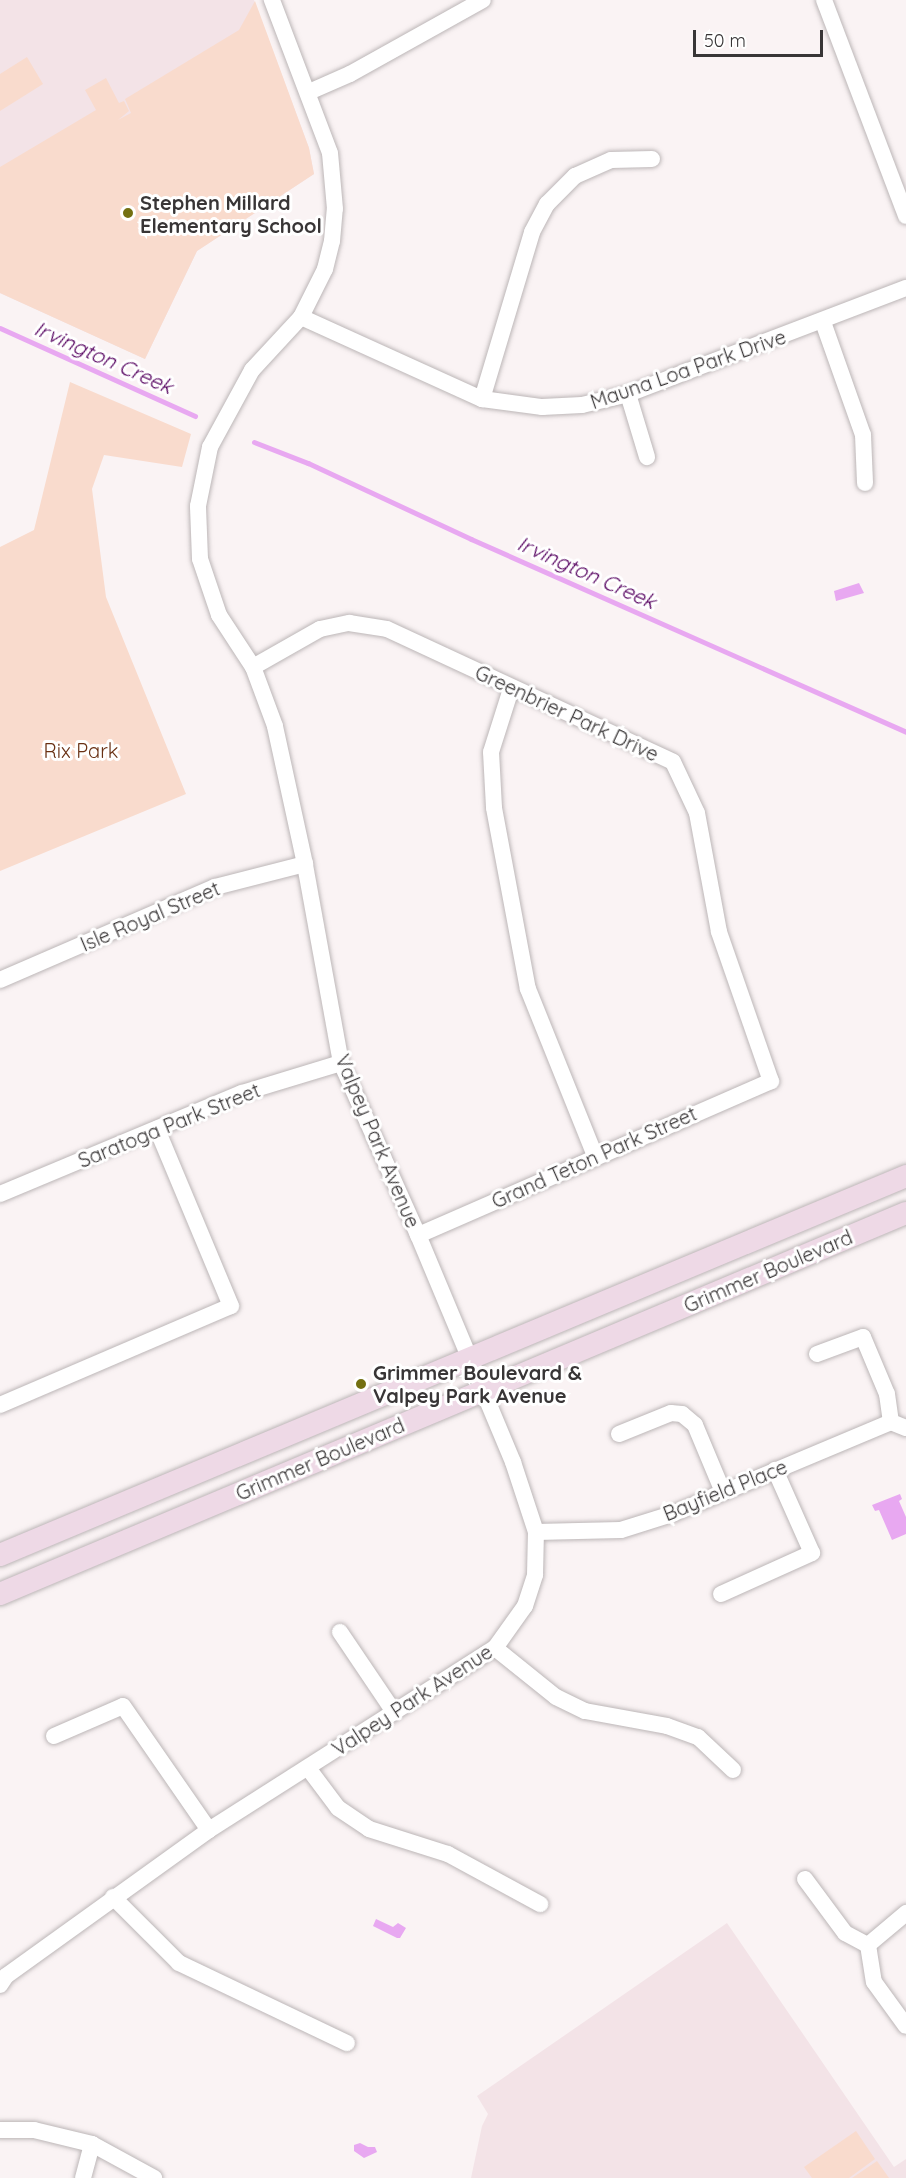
<!DOCTYPE html>
<html>
<head>
<meta charset="utf-8">
<style>
  body { margin:0 }
  #map { position:relative; width:906px; height:2178px; overflow:hidden; background:#faf3f4; font-family:Quicksand,sans-serif }
  div>[style] { position:absolute }
  .built>* { inset:0; background:#f3e3e7 }
  .green>* { inset:0; background:#f9dbcd }
  .water>* { inset:0; background:#e8a8f1 }
  .stream>* { height:5px; margin:-2.5px; padding:0 2.5px; transform-origin:2.5px; border-radius:2.5px; background:#e8a8f1 }
  .roads { filter:drop-shadow(0 0 2px #bcb6b7) drop-shadow(0 0 2px #bcb6b7) }
  .street>* { height:16px; margin:-8px; padding:0 8px; transform-origin:8px; border-radius:8px; background:#fff }
  .secondary>* { height:22px; margin:-11px; padding:0 11px; transform-origin:11px; border-radius:11px; background:#eed9e6 }
  .dots>* { width:16px; height:16px; translate:-50% -50%; box-sizing:border-box; border:3px solid #fff; border-radius:50% }
  span { translate:-50% -50%; white-space:nowrap; text-align:center; line-height:1.15; -webkit-text-stroke:6px #fff; paint-order:stroke }
  .poi-label { font-size:20px; color:#383536; font-weight:700 }
  .left { translate:0 -50%; text-align:left }
  .street-label { font-size:20px; color:#383536 }
  .park-label { font-size:20px; color:#693013 }
  .water-label { font-size:21px; color:#570461; font-style:italic }
  .scale { position:absolute; left:693px; top:30px; width:130px; height:27px; box-sizing:border-box; border:3px solid #383536; border-top:0; padding-left:8px; font-size:18px; line-height:21px; white-space:nowrap; color:#383536; -webkit-text-stroke:4px #fff; paint-order:stroke }
</style>
</head>
<body>
<div id="map">
  <div class="built">
    <div style="clip-path:polygon(0 0,254px 0,309px 148px,314px 174px,197px 251px,145px 359px,0 293px)"></div>
    <div style="clip-path:polygon(727px 1923px,894px 2167px,906px 2159px,906px 2178px,471px 2178px,482px 2126px,488px 2114px,477px 2096px)"></div>
  </div>
  <div class="green">
    <div style="clip-path:polygon(255px 1px,309px 148px,314px 174px,197px 251px,145px 359px,0 293px,0 167px,96px 110px,85px 90px,106px 78px,119px 103px,124px 101px,129px 111px,118px 120px,131px 113px,125px 99px,239px 30px)"></div>
    <div style="clip-path:polygon(27px 57px,43px 84px,0 111px,0 74px)"></div>
    <div style="clip-path:polygon(70px 382px,191px 434px,182px 467px,104px 455px,92px 489px,106px 597px,186px 794px,0 871px,0 547px,34px 530px)"></div>
    <div style="clip-path:polygon(856px 2131px,875px 2159px,849px 2178px,812px 2178px,804px 2167px)"></div>
    <div style="clip-path:polygon(877px 2161px,889px 2178px,852px 2178px)"></div>
  </div>
  <div class="water">
    <div style="clip-path:polygon(859px 583px,864px 593px,836px 601px,834px 591px)"></div>
    <div style="clip-path:polygon(900px 1494px,902px 1499px,899px 1501px,906px 1517px,906px 1534px,892px 1540px,879px 1510px,875px 1511px,872px 1505px)"></div>
    <div style="clip-path:polygon(376px 1919px,393px 1927px,398px 1923px,406px 1928px,400px 1938px,397px 1938px,373px 1926px)"></div>
    <div style="clip-path:polygon(360px 2143px,368px 2147px,375px 2147px,377px 2152px,364px 2158px,354px 2151px,354px 2145px)"></div>
  </div>
  <div class="stream">
    <div style="left:0;top:328px;width:214px;rotate:24.3deg"></div>
    <div style="left:254px;top:442px;width:58px;rotate:21.3deg"></div>
    <div style="left:308px;top:463px;width:180px;rotate:25deg"></div>
    <div style="left:471px;top:539px;width:476px;rotate:23.9deg"></div>
  </div>
  <div class="roads">
    <div class="street">
      <div style="left:824px;top:0;width:231px;rotate:69.2deg"></div>
      <div style="left:309px;top:92px;width:45px;rotate:-23.7deg"></div>
      <div style="left:350px;top:74px;width:152px;rotate:-29.1deg"></div>
      <div style="left:301px;top:317px;width:199px;rotate:24.4deg"></div>
      <div style="left:482px;top:399px;width:61px;rotate:7.6deg"></div>
      <div style="left:542px;top:407px;width:40px;rotate:-2.9deg"></div>
      <div style="left:582px;top:405px;width:47px;rotate:-13.4deg"></div>
      <div style="left:628px;top:394px;width:298px;rotate:-20.9deg"></div>
      <div style="left:823px;top:322px;width:120px;rotate:70.5deg"></div>
      <div style="left:863px;top:435px;width:48px;rotate:87.6deg"></div>
      <div style="left:628px;top:394px;width:66px;rotate:73.2deg"></div>
      <div style="left:482px;top:399px;width:174px;rotate:-73.3deg"></div>
      <div style="left:532px;top:232px;width:32px;rotate:-62deg"></div>
      <div style="left:547px;top:204px;width:40px;rotate:-45deg"></div>
      <div style="left:575px;top:176px;width:39px;rotate:-24deg"></div>
      <div style="left:611px;top:160px;width:41px;rotate:-1.4deg"></div>
      <div style="left:253px;top:667px;width:77px;rotate:-29.6deg"></div>
      <div style="left:320px;top:629px;width:30px;rotate:-12deg"></div>
      <div style="left:349px;top:623px;width:38px;rotate:9deg"></div>
      <div style="left:387px;top:629px;width:315px;rotate:24.9deg"></div>
      <div style="left:673px;top:762px;width:56px;rotate:64.8deg"></div>
      <div style="left:697px;top:813px;width:121px;rotate:79.5deg"></div>
      <div style="left:719px;top:932px;width:158px;rotate:70.8deg"></div>
      <div style="left:771px;top:1081px;width:385px;rotate:156.4deg"></div>
      <div style="left:511px;top:689px;width:66px;rotate:107.6deg"></div>
      <div style="left:491px;top:752px;width:56px;rotate:86.9deg"></div>
      <div style="left:494px;top:808px;width:184px;rotate:79.4deg"></div>
      <div style="left:528px;top:989px;width:180px;rotate:68.1deg"></div>
      <div style="left:0;top:980px;width:234px;rotate:-23.4deg"></div>
      <div style="left:215px;top:887px;width:93px;rotate:-14.3deg"></div>
      <div style="left:0;top:1194px;width:262px;rotate:-22.7deg"></div>
      <div style="left:242px;top:1093px;width:103px;rotate:-16.9deg"></div>
      <div style="left:817px;top:1354px;width:49px;rotate:-20.3deg"></div>
      <div style="left:863px;top:1337px;width:62px;rotate:67.2deg"></div>
      <div style="left:887px;top:1394px;width:28px;rotate:82deg"></div>
      <div style="left:0;top:1405px;width:251px;rotate:-23.2deg"></div>
      <div style="left:231px;top:1306px;width:192px;rotate:-112.7deg"></div>
      <div style="left:619px;top:1434px;width:56px;rotate:-22deg"></div>
      <div style="left:671px;top:1413px;width:11px;rotate:5deg"></div>
      <div style="left:682px;top:1414px;width:17px;rotate:40deg"></div>
      <div style="left:695px;top:1425px;width:73px;rotate:67.3deg"></div>
      <div style="left:536px;top:1532px;width:85px;rotate:-1.3deg"></div>
      <div style="left:621px;top:1530px;width:53px;rotate:-17.4deg"></div>
      <div style="left:672px;top:1514px;width:238px;rotate:-22.8deg"></div>
      <div style="left:891px;top:1422px;width:16px;rotate:22deg"></div>
      <div style="left:721px;top:1594px;width:100px;rotate:-24.3deg"></div>
      <div style="left:812px;top:1553px;width:91px;rotate:-114deg"></div>
      <div style="left:340px;top:1632px;width:97px;rotate:56deg"></div>
      <div style="left:495px;top:1648px;width:78px;rotate:38.8deg"></div>
      <div style="left:556px;top:1697px;width:32px;rotate:26deg"></div>
      <div style="left:585px;top:1711px;width:83px;rotate:10.4deg"></div>
      <div style="left:667px;top:1726px;width:33px;rotate:20deg"></div>
      <div style="left:698px;top:1737px;width:48px;rotate:43.3deg"></div>
      <div style="left:54px;top:1736px;width:75px;rotate:-23.5deg"></div>
      <div style="left:123px;top:1706px;width:151px;rotate:55.3deg"></div>
      <div style="left:308px;top:1768px;width:50px;rotate:53.1deg"></div>
      <div style="left:338px;top:1808px;width:37px;rotate:34deg"></div>
      <div style="left:369px;top:1829px;width:83px;rotate:17.6deg"></div>
      <div style="left:448px;top:1854px;width:105px;rotate:28.5deg"></div>
      <div style="left:805px;top:1879px;width:67px;rotate:53.5deg"></div>
      <div style="left:845px;top:1933px;width:26px;rotate:28deg"></div>
      <div style="left:868px;top:1945px;width:37px;rotate:81deg"></div>
      <div style="left:874px;top:1982px;width:54px;rotate:54deg"></div>
      <div style="left:113px;top:1897px;width:93px;rotate:45deg"></div>
      <div style="left:179px;top:1963px;width:186px;rotate:25.5deg"></div>
      <div style="left:868px;top:1945px;width:50px;rotate:-40.1deg"></div>
      <div style="left:0;top:1985px;width:11px;rotate:-56deg"></div>
      <div style="left:6px;top:1976px;width:250px;rotate:-35.7deg"></div>
      <div style="left:209px;top:1830px;width:339px;rotate:-32.5deg"></div>
      <div style="left:495px;top:1648px;width:52px;rotate:-54.5deg"></div>
      <div style="left:525px;top:1606px;width:33px;rotate:-72deg"></div>
      <div style="left:535px;top:1575px;width:43px;rotate:-88.7deg"></div>
      <div style="left:536px;top:1532px;width:74px;rotate:-108.2deg"></div>
      <div style="left:513px;top:1462px;width:246px;rotate:-112.7deg"></div>
      <div style="left:418px;top:1235px;width:188px;rotate:-114.1deg"></div>
      <div style="left:341px;top:1063px;width:202px;rotate:-100.3deg"></div>
      <div style="left:305px;top:864px;width:141px;rotate:-102.3deg"></div>
      <div style="left:275px;top:726px;width:63px;rotate:-110.4deg"></div>
      <div style="left:253px;top:667px;width:62px;rotate:-123.2deg"></div>
      <div style="left:219px;top:615px;width:59px;rotate:-108.7deg"></div>
      <div style="left:200px;top:559px;width:53px;rotate:-92.2deg"></div>
      <div style="left:198px;top:506px;width:60px;rotate:-78.5deg"></div>
      <div style="left:210px;top:447px;width:88px;rotate:-61.4deg"></div>
      <div style="left:252px;top:370px;width:72px;rotate:-47.2deg"></div>
      <div style="left:301px;top:317px;width:54px;rotate:-63.4deg"></div>
      <div style="left:325px;top:269px;width:29px;rotate:-76deg"></div>
      <div style="left:332px;top:241px;width:32px;rotate:-85deg"></div>
      <div style="left:335px;top:209px;width:56px;rotate:-95.1deg"></div>
      <div style="left:330px;top:153px;width:164px;rotate:-110.8deg"></div>
      <div style="left:0;top:2130px;width:34px"></div>
      <div style="left:34px;top:2130px;width:60px;rotate:13.6deg"></div>
      <div style="left:92px;top:2144px;width:71px;rotate:28.7deg"></div>
      <div style="left:83px;top:2178px;width:35px;rotate:-75deg"></div>
    </div>
    <div class="secondary">
      <div style="left:0;top:1555px;width:982px;rotate:-22.7deg"></div>
      <div style="left:0;top:1594px;width:983px;rotate:-22.81deg"></div>
    </div>
  </div>
  <div class="dots">
    <div style="left:128px;top:213px;background:#736f11"></div>
    <div style="left:361px;top:1384px;background:#736f11"></div>
  </div>
  <div class="poi-label">
    <span class="left" style="left:140px;top:214px">Stephen Millard<br>Elementary School</span>
    <span class="left" style="left:373px;top:1384px">Grimmer Boulevard &amp;<br>Valpey Park Avenue</span>
  </div>
  <div class="street-label">
    <span style="left:688px;top:369px;rotate:-19deg">Mauna Loa Park Drive</span>
    <span style="left:567px;top:713px;rotate:25deg">Greenbrier Park Drive</span>
    <span style="left:150px;top:916px;rotate:-23deg">Isle Royal Street</span>
    <span style="left:169px;top:1125px;rotate:-22deg">Saratoga Park Street</span>
    <span style="left:378px;top:1141px;rotate:67deg">Valpey Park Avenue</span>
    <span style="left:594px;top:1157px;rotate:-24deg">Grand Teton Park Street</span>
    <span style="left:768px;top:1271px;rotate:-23deg">Grimmer Boulevard</span>
    <span style="left:320px;top:1459px;rotate:-23deg">Grimmer Boulevard</span>
    <span style="left:725px;top:1490px;rotate:-22deg">Bayfield Place</span>
    <span style="left:412px;top:1700px;rotate:-33deg">Valpey Park Avenue</span>
  </div>
  <div class="park-label">
    <span style="left:81px;top:750px">Rix Park</span>
  </div>
  <div class="water-label">
    <span style="left:104px;top:357px;rotate:24deg">Irvington Creek</span>
    <span style="left:587px;top:572px;rotate:24deg">Irvington Creek</span>
  </div>
  <div class="scale">50 m</div>
</div>
</body>
</html>
